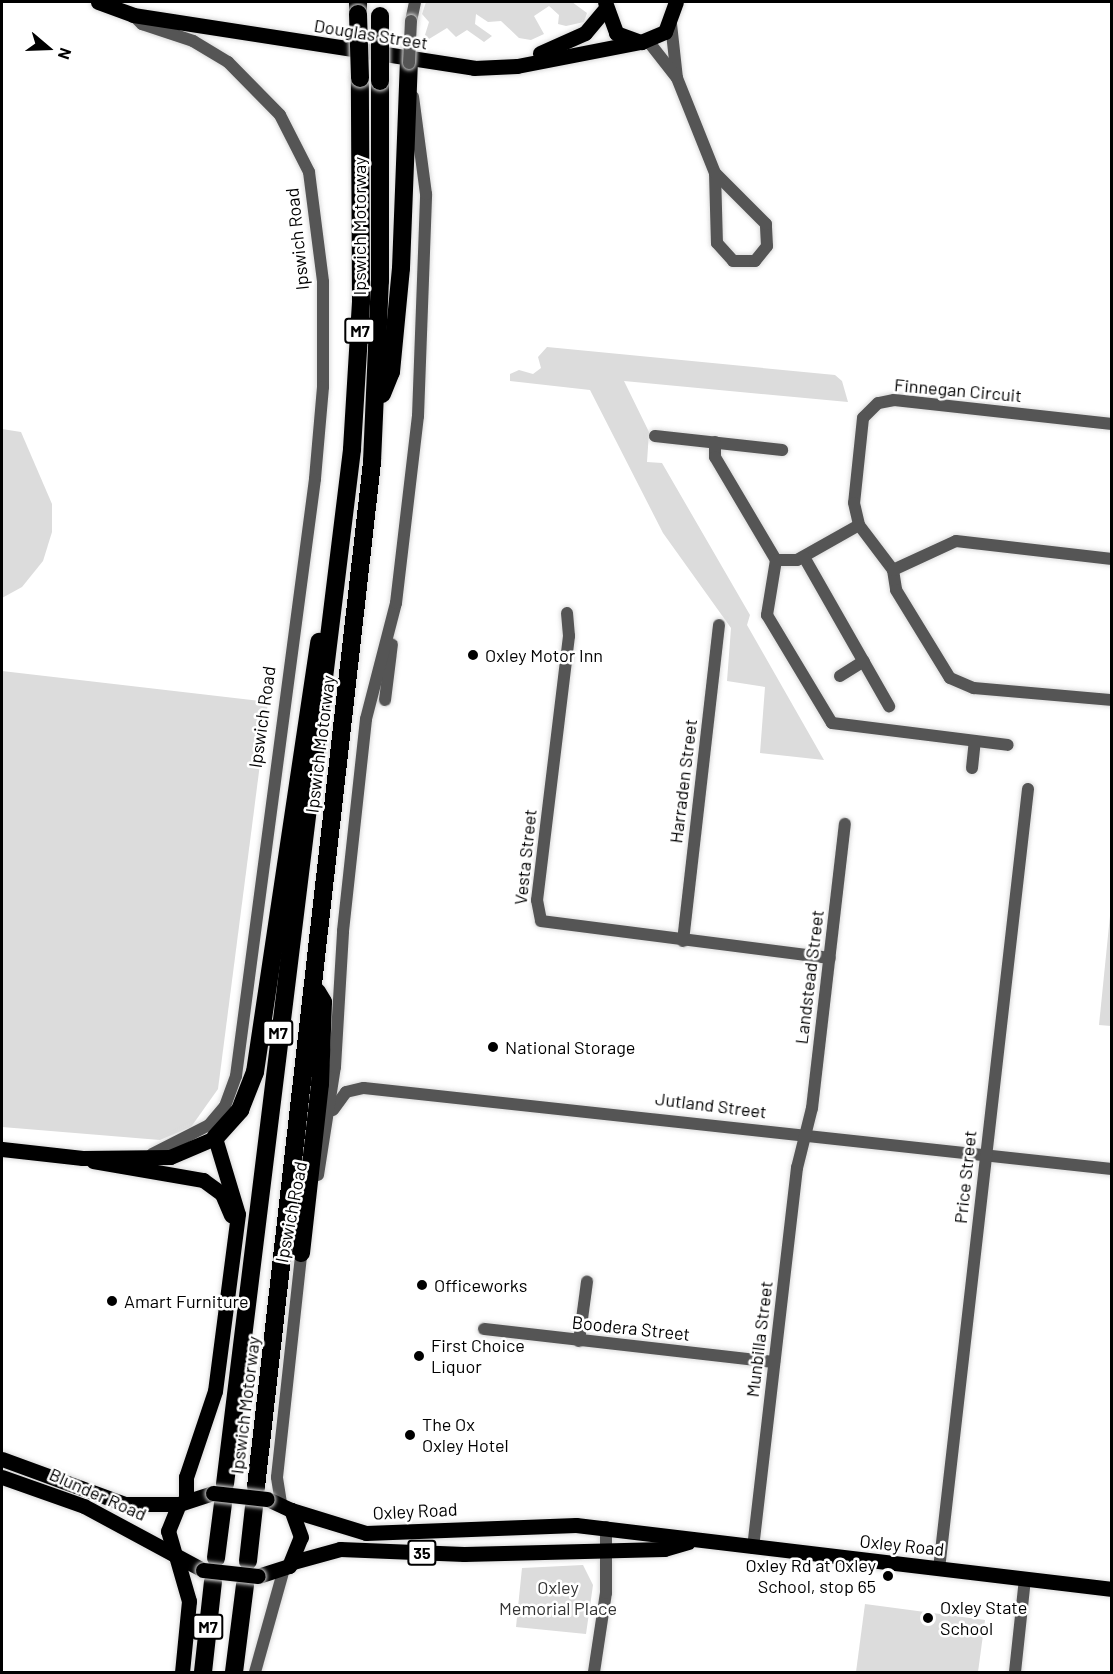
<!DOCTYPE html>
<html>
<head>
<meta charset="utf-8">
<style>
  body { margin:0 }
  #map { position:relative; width:1113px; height:1674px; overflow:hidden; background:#fff; font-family:Barlow,sans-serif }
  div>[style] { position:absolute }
  .green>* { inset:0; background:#dcdcdc }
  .roads { filter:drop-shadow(0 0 2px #dbdbdb) drop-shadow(0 0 2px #dbdbdb) }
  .minor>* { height:12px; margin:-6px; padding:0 6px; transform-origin:6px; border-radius:6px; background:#555 }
  .major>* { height:15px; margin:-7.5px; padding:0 7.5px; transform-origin:7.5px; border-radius:7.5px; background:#000 }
  .highway>* { height:18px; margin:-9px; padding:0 9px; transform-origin:9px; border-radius:9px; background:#000 }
  .bridges { filter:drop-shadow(0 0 2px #dbdbdb) drop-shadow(0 0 2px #dbdbdb) }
  .minor-bridge>* { height:12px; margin:-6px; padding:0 6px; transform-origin:6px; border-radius:6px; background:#555 }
  .major-bridge>* { height:15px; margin:-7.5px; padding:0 7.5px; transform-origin:7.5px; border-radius:7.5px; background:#000 }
  .highway-bridge>* { height:18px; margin:-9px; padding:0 9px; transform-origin:9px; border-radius:9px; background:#000 }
  .dots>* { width:16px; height:16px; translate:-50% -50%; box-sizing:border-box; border:3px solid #fff; border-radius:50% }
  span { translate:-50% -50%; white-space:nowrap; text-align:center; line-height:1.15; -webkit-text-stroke:5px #fff; paint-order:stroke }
  .shield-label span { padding:2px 4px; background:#fff; border:2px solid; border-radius:4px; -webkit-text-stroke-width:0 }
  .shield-label { font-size:16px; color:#000; font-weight:700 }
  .street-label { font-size:18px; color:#000 }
  .poi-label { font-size:18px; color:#000 }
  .left { translate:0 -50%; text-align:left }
  .right { translate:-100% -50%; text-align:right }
  .park-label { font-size:18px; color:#333 }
  .frame { position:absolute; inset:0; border:3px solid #000; pointer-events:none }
  .north { position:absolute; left:18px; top:18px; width:60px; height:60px; -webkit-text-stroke:4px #fff; paint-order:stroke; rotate:109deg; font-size:16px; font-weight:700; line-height:24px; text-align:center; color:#000 }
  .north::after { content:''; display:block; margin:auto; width:21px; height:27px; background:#000; clip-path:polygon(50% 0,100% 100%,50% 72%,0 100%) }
</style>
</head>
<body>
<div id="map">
  <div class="green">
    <div style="clip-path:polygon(426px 2px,572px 2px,587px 13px,584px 22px,566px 26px,558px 24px,559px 15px,549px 6px,534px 16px,544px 34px,531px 40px,519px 38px,501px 21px,488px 22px,476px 14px,475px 24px,492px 36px,484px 42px,467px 30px,456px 37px,447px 28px,429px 39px,425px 35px,429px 22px,422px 14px)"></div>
    <div style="clip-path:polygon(547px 347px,835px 375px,842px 381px,848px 402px,624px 381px,649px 432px,647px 462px,662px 463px,750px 615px,747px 625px,824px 760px,760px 753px,765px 687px,727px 681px,731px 628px,663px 533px,590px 390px,510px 381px,510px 374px,519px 370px,533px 374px,541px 368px,538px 357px)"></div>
    <div style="clip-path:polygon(2px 429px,21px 432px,52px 504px,52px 532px,43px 561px,22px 587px,2px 598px)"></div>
    <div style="clip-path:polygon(2px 671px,268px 702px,218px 1089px,191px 1127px,160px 1140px,2px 1127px)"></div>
    <div style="clip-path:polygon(1111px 906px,1111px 1026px,1099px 1025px)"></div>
    <div style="clip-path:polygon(583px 1565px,593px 1585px,586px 1634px,516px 1627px,522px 1568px)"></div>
    <div style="clip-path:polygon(865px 1604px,985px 1620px,978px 1672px,856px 1672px)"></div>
  </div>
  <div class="roads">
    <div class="minor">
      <div style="left:133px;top:15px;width:13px;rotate:45deg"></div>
      <div style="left:142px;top:24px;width:54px;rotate:18.4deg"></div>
      <div style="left:193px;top:41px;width:41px;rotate:31deg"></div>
      <div style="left:228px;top:62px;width:74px;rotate:45.5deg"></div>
      <div style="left:280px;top:115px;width:64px;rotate:63deg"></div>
      <div style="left:309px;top:172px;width:111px;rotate:82.7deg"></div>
      <div style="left:323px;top:282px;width:105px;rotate:90deg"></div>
      <div style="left:323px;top:387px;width:92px;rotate:95deg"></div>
      <div style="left:315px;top:479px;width:602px;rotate:97.54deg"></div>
      <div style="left:236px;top:1076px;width:32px;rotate:110deg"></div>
      <div style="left:225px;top:1106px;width:25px;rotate:130deg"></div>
      <div style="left:209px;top:1125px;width:64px;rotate:153deg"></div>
      <div style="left:411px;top:21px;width:19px;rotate:-78deg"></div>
      <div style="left:671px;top:24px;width:54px;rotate:83.7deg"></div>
      <div style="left:677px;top:78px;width:102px;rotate:68.2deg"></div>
      <div style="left:715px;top:173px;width:70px;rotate:88.4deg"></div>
      <div style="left:717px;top:243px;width:24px;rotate:48deg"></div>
      <div style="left:733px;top:261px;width:22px"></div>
      <div style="left:755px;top:261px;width:19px;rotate:-51deg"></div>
      <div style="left:767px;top:246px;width:22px;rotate:-93deg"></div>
      <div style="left:766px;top:224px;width:72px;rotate:-135deg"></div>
      <div style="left:648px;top:41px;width:47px;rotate:51.9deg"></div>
      <div style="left:1112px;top:424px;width:219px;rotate:-173.7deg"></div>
      <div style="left:894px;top:400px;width:16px;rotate:169deg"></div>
      <div style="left:878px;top:403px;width:21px;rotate:135deg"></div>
      <div style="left:863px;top:418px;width:85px;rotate:96deg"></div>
      <div style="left:854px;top:503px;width:23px;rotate:77deg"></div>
      <div style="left:859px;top:525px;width:56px;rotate:52.9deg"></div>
      <div style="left:893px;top:570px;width:20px;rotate:81deg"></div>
      <div style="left:896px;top:590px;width:103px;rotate:58.5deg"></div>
      <div style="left:950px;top:678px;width:26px;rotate:23deg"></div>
      <div style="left:974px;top:688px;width:139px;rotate:5deg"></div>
      <div style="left:655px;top:436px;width:128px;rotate:6.3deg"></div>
      <div style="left:715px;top:442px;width:15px;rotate:90deg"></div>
      <div style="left:715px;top:457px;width:120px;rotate:59.4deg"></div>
      <div style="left:776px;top:560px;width:21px"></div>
      <div style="left:797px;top:560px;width:71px;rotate:-29.4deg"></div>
      <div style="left:804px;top:557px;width:172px;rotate:60.3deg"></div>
      <div style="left:776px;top:560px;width:56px;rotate:99.3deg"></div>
      <div style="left:767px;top:615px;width:126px;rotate:59deg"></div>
      <div style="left:832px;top:723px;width:177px;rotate:7.1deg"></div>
      <div style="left:893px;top:570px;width:69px;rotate:-24.7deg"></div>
      <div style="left:956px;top:541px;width:157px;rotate:6.6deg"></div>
      <div style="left:567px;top:613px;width:23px;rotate:85deg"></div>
      <div style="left:569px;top:636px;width:266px;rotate:96.9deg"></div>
      <div style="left:537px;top:900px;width:21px;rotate:79deg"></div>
      <div style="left:541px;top:921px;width:291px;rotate:7.3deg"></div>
      <div style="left:840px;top:676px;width:28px;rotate:-32deg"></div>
      <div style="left:385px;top:700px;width:56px;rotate:-82.9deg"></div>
      <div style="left:972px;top:768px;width:27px;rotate:-84deg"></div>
      <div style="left:683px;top:941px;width:318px;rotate:-83.5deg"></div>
      <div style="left:333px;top:1110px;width:22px;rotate:-54deg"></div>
      <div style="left:346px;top:1092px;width:18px;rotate:-13deg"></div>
      <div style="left:364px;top:1088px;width:752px;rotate:6.18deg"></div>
      <div style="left:318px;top:1175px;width:109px;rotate:-81.1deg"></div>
      <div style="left:335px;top:1067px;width:136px;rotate:-86.6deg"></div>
      <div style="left:343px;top:931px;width:213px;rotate:-83.8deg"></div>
      <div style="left:366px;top:719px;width:120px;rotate:-75.5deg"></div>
      <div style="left:396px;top:603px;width:188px;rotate:-83.3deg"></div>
      <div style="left:418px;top:416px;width:222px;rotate:-87.9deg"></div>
      <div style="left:426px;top:194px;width:98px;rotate:-97.6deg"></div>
      <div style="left:484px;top:1329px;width:292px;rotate:6.5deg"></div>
      <div style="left:579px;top:1341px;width:60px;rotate:-82.3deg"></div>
      <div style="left:281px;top:1503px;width:26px;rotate:-99deg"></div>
      <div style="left:277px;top:1477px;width:231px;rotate:-83.8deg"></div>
      <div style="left:753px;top:1548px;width:383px;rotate:-83.4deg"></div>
      <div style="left:797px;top:1168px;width:62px;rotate:-76deg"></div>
      <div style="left:812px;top:1108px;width:286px;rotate:-83.4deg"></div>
      <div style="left:939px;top:1569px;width:785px;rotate:-83.49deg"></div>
      <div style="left:255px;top:1672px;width:107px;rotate:-74.3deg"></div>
      <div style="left:594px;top:1672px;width:80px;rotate:-81.4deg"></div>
      <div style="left:606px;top:1593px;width:66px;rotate:-90deg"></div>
      <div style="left:1015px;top:1672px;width:94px;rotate:-83.9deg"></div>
    </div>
    <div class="major">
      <div style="left:98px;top:2px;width:37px;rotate:20deg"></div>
      <div style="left:133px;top:15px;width:345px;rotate:8.8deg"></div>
      <div style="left:474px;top:68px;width:43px;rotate:-2.7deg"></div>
      <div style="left:517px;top:66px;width:126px;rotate:-11deg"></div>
      <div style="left:605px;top:2px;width:33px;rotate:70deg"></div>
      <div style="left:616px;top:33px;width:27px;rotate:20deg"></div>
      <div style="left:641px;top:42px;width:26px;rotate:-23deg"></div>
      <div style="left:665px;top:32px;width:32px;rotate:-70deg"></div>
      <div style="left:540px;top:53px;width:49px;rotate:-24deg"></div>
      <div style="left:585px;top:33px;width:31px;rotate:-50deg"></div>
      <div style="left:2px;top:1149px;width:81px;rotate:6.4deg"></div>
      <div style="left:82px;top:1158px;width:88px;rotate:-0.7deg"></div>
      <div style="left:170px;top:1157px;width:49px;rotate:-22.9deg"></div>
      <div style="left:215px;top:1138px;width:79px;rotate:73.2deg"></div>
      <div style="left:238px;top:1214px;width:178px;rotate:97.4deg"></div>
      <div style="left:215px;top:1391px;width:91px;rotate:108.6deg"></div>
      <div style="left:186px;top:1477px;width:21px;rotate:90deg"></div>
      <div style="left:93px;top:1161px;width:112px;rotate:9.8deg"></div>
      <div style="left:203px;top:1180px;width:24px;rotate:36deg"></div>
      <div style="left:222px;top:1194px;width:23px;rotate:67deg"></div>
      <div style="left:2px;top:1459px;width:131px;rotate:20.1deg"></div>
      <div style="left:125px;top:1504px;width:54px"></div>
      <div style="left:2px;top:1477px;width:87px;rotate:19.5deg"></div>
      <div style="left:84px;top:1506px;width:103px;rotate:28.3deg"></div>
      <div style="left:291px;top:1510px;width:78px;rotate:17deg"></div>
      <div style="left:366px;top:1533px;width:210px;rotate:-2.2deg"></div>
      <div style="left:576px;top:1525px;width:540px;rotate:6.81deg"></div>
      <div style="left:176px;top:1556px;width:47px;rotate:73.9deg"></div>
      <div style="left:189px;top:1601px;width:71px;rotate:95.6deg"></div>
      <div style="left:293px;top:1562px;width:49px;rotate:-15.5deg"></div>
      <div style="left:340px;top:1549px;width:124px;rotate:2.3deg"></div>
      <div style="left:464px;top:1554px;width:200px;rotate:-1.4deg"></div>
      <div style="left:664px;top:1549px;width:25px;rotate:-16deg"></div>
      <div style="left:203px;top:1570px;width:32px;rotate:-152deg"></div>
      <div style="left:175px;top:1555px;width:25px;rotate:-106deg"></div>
      <div style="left:168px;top:1531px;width:29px;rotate:-68deg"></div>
      <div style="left:179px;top:1504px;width:36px;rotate:-18deg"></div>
      <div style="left:258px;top:1576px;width:33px;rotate:-18deg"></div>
      <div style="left:289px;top:1566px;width:31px;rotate:-68deg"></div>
      <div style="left:301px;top:1537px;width:29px;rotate:-110deg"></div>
      <div style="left:291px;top:1510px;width:26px;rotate:-155deg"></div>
    </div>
    <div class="highway">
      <div style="left:358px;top:2px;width:12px;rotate:90deg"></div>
      <div style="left:382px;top:394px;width:24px;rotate:-68deg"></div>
      <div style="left:391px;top:372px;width:104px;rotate:-84.5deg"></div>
      <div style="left:401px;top:268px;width:205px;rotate:-87.8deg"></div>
      <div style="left:215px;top:1138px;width:38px;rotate:-48deg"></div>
      <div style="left:240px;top:1110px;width:41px;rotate:-68.5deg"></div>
      <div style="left:255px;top:1072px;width:435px;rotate:-81.5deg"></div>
      <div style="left:301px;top:1253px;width:170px;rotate:-83.6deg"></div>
      <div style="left:320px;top:1084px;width:82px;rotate:-87.9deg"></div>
      <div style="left:323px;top:1002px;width:12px;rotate:-121deg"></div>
      <div style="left:225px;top:1484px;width:1043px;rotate:-83deg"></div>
      <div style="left:352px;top:449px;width:147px;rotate:-86.5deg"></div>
      <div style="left:361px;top:302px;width:224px;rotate:-90.3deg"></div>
      <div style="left:256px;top:1487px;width:1032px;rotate:-83.54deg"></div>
      <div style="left:372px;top:462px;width:181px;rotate:-87.5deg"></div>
      <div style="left:380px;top:281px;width:200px;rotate:-90deg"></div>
      <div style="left:216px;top:1558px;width:55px;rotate:-82.7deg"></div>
      <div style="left:248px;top:1561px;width:54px;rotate:-83.7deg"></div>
      <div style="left:203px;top:1672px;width:91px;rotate:-83.7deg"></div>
      <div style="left:234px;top:1672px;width:88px;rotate:-82.8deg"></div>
    </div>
  </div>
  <div class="bridges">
    <div class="minor-bridge">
      <div style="left:409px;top:63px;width:42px;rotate:-87.3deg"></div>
    </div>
    <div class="major-bridge">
      <div style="left:213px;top:1493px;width:54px;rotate:6.3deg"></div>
      <div style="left:203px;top:1570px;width:55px;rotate:6.2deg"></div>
    </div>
    <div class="highway-bridge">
      <div style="left:358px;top:14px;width:64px;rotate:88.2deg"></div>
      <div style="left:380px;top:16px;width:65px;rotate:90deg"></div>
    </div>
  </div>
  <div class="dots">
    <div style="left:473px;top:655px;background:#000"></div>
    <div style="left:493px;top:1047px;background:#000"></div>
    <div style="left:422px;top:1285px;background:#000"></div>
    <div style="left:112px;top:1301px;background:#000"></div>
    <div style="left:419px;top:1356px;background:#000"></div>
    <div style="left:410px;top:1435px;background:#000"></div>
    <div style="left:888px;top:1576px;background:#000"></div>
    <div style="left:928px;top:1618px;background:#000"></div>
  </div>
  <div class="shield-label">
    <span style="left:360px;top:331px">M7</span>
    <span style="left:278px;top:1033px">M7</span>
    <span style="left:422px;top:1553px">35</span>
    <span style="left:208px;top:1627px">M7</span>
  </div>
  <div class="street-label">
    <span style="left:371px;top:34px;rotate:9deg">Douglas Street</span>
    <span style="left:359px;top:226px;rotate:-90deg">Ipswich Motorway</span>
    <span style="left:297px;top:239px;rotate:-96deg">Ipswich Road</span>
    <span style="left:958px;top:390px;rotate:5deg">Finnegan Circuit</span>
    <span style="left:262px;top:717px;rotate:-82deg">Ipswich Road</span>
    <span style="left:320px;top:744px;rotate:-83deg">Ipswich Motorway</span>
    <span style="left:683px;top:781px;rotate:-83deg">Harraden Street</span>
    <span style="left:525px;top:857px;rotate:-84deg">Vesta Street</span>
    <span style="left:809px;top:977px;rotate:-83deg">Landstead Street</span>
    <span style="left:711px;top:1105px;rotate:7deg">Jutland Street</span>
    <span style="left:965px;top:1177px;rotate:-84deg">Price Street</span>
    <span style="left:291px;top:1212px;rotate:-79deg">Ipswich Road</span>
    <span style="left:631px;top:1328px;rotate:6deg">Boodera Street</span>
    <span style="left:759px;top:1339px;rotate:-83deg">Munbilla Street</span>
    <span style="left:245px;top:1405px;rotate:-83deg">Ipswich Motorway</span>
    <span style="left:98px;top:1494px;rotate:24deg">Blunder Road</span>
    <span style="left:415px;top:1511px;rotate:-3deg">Oxley Road</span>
    <span style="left:902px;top:1545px;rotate:6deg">Oxley Road</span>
  </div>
  <div class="poi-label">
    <span class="left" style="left:485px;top:655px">Oxley Motor Inn</span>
    <span class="left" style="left:505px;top:1047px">National Storage</span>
    <span class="left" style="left:434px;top:1285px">Officeworks</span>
    <span class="left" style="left:124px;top:1301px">Amart Furniture</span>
    <span class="left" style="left:431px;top:1356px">First Choice<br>Liquor</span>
    <span class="left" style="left:422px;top:1435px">The Ox<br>Oxley Hotel</span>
    <span class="right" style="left:876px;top:1576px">Oxley Rd at Oxley<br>School, stop 65</span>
    <span class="left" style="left:940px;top:1618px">Oxley State<br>School</span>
  </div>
  <div class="park-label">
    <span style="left:558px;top:1598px">Oxley<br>Memorial Place</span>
  </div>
  <div class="frame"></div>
  <div class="north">N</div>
</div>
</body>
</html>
